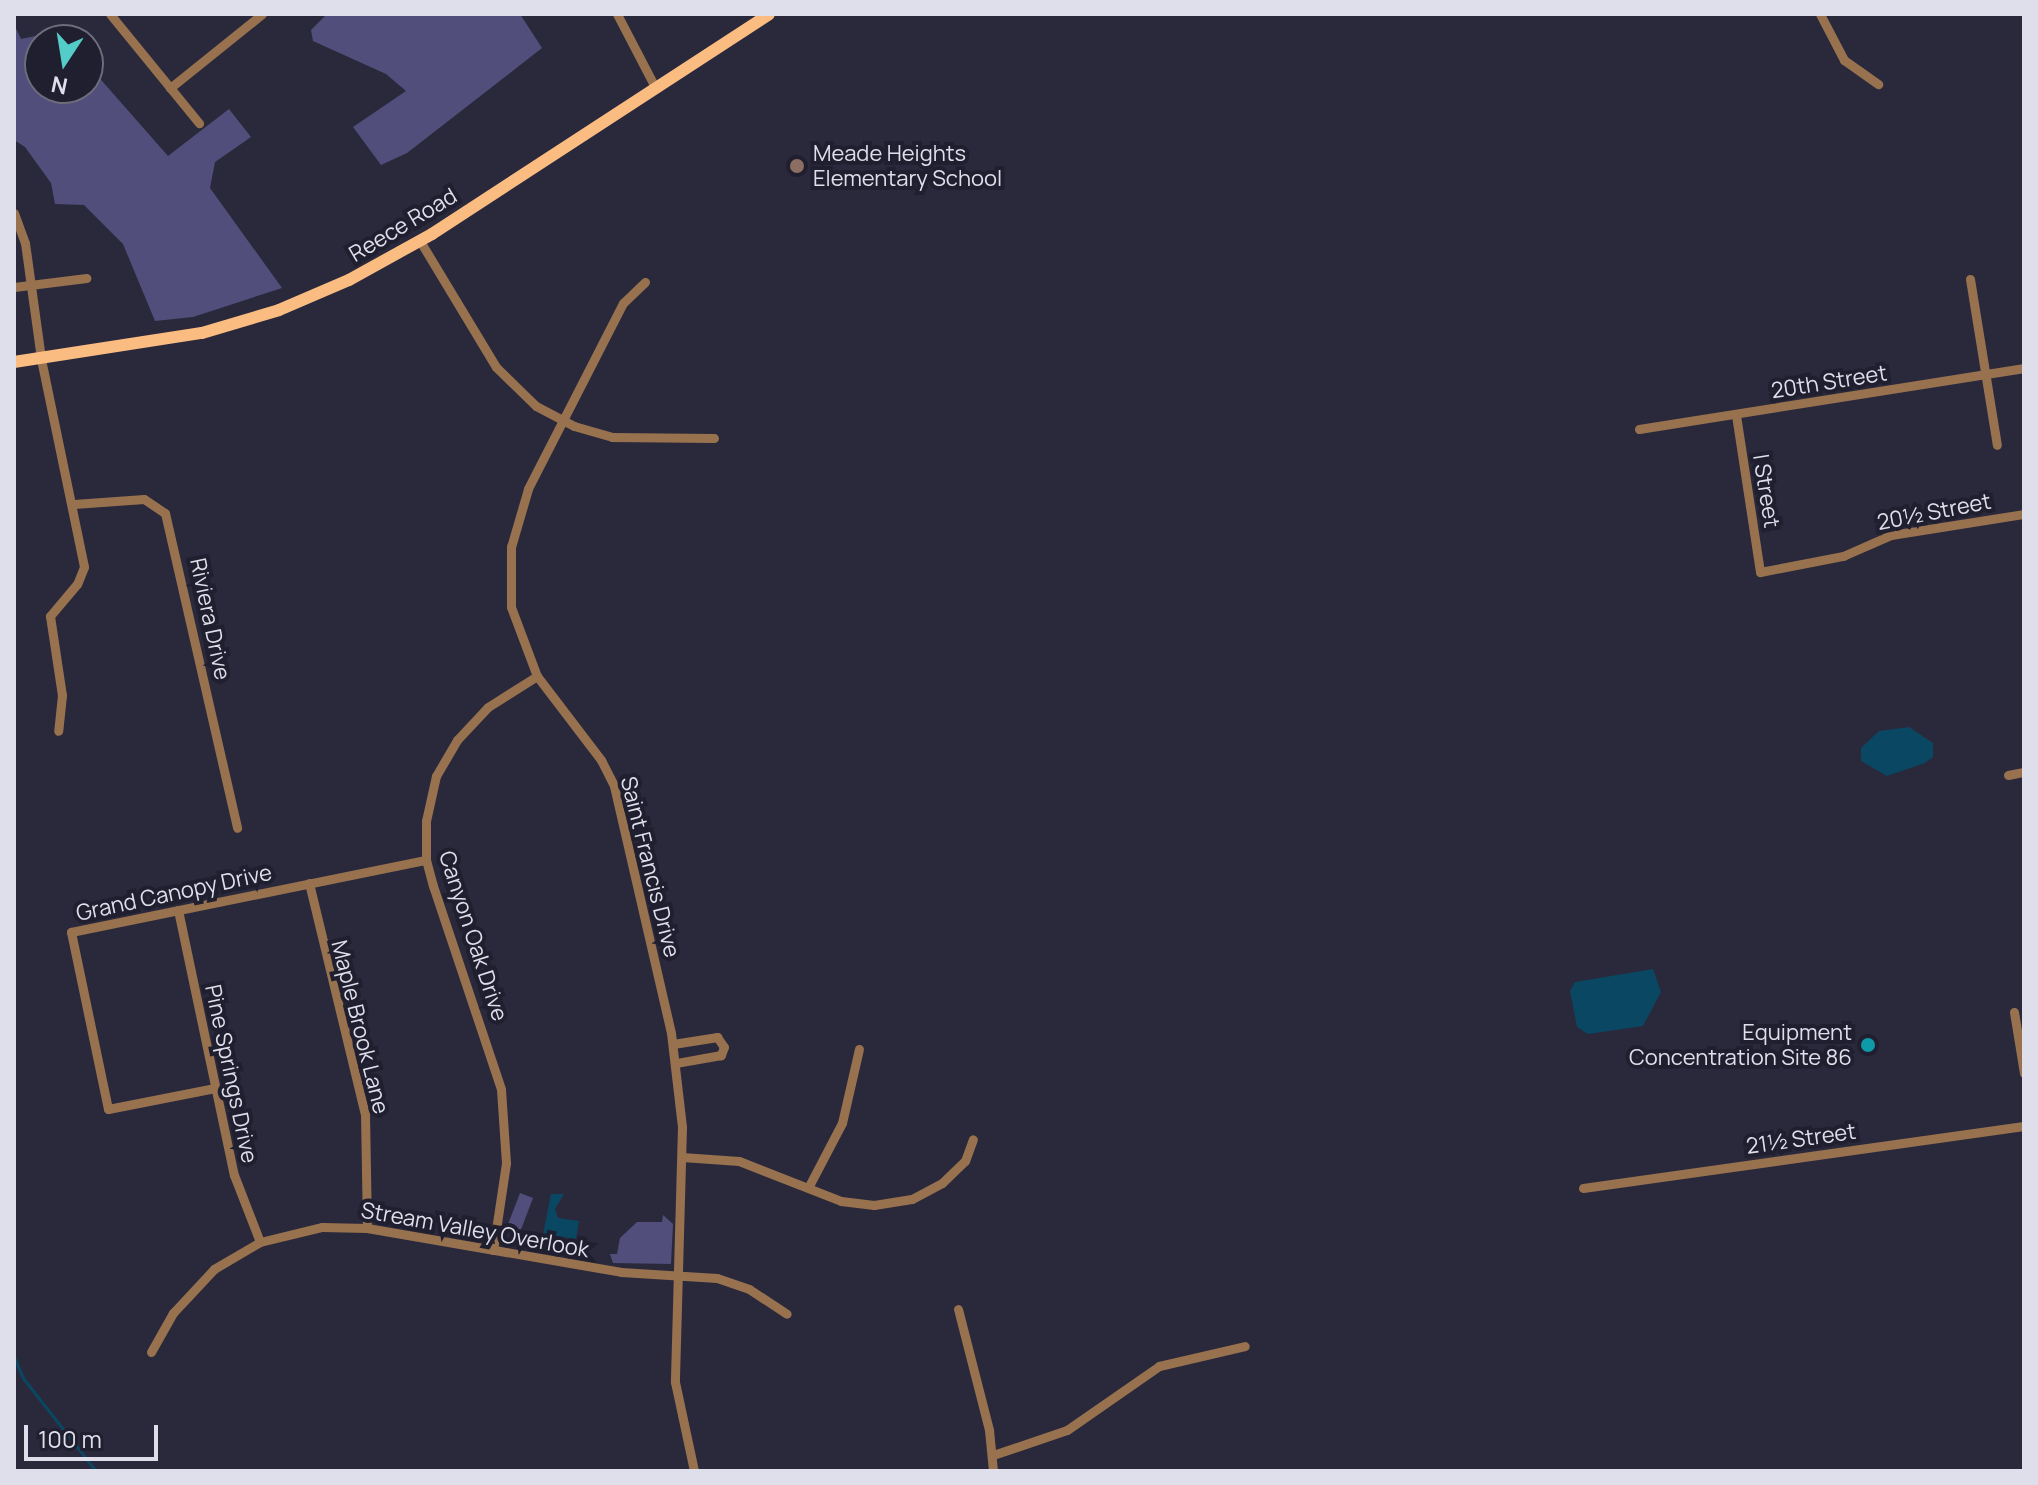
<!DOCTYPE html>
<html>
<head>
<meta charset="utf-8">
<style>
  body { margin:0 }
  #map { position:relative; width:2038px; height:1485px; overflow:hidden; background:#2a293b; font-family:Manrope,sans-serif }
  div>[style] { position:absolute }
  .green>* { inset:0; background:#514e7b; transform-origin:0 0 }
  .water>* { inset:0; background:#0a4763 }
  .stream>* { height:3px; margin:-1.5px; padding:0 1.5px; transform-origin:1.5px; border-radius:1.5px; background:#0a4763 }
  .minor>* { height:9px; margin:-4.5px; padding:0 4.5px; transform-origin:4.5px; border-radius:4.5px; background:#98724f }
  .major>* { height:12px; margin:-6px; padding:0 6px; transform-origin:6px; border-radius:6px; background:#fbbc82 }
  .dots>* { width:22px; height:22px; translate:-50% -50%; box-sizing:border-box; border:4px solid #201f30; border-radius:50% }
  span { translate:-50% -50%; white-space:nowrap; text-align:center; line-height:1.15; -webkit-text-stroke:8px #201f30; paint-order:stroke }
  .poi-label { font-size:22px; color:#dfdfeb }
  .left { translate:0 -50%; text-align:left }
  .right { translate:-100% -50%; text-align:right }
  .street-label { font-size:22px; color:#dfdfeb }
  .frame { position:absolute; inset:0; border:16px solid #dfdfeb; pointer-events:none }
  .north { position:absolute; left:24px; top:24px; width:80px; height:80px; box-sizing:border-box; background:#201f30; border:2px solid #6c6c7b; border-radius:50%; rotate:192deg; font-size:22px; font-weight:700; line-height:32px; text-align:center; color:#dfdfeb }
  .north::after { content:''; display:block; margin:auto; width:28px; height:36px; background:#54cdc8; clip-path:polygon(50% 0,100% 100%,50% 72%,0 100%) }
  .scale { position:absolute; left:24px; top:1425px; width:134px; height:36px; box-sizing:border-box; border:4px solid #dfdfeb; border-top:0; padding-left:10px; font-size:24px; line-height:28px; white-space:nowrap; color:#dfdfeb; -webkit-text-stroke:6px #201f30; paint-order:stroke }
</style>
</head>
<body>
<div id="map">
  <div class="green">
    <div style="clip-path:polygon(327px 14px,520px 14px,542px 48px,407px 153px,381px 165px,353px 127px,406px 91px,386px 74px,313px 41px,311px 30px)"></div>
    <div style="clip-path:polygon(14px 24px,21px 39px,59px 31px,66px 40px,40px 40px,40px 88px,88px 88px,88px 65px,168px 156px,229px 109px,251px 137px,215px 162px,210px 188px,282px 288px,193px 317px,155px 321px,123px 244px,84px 205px,55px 204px,51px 183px,25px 147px,14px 140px)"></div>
    <div style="left:520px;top:1193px;width:14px;height:37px;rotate:21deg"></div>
    <div style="clip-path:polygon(663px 1215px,673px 1224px,671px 1264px,613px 1263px,610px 1254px,617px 1254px,620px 1238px,637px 1222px,662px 1222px)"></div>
  </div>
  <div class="water">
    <div style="clip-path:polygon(1909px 727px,1933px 743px,1933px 757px,1925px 763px,1887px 776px,1861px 761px,1861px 748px,1879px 731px)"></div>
    <div style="clip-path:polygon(1653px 969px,1661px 992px,1643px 1026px,1588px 1034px,1577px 1027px,1570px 991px,1575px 982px)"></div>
    <div style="clip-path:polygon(551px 1194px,564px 1194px,555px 1209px,558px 1218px,579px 1221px,576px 1239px,543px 1234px)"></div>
  </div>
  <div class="stream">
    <div style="left:14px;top:1357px;width:23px;rotate:67deg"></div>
    <div style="left:23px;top:1378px;width:118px;rotate:51.9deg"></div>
  </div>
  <div class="minor">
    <div style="left:110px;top:14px;width:141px;rotate:50.8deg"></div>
    <div style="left:617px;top:14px;width:82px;rotate:62.5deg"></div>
    <div style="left:1820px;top:14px;width:52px;rotate:62.4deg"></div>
    <div style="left:1844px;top:60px;width:42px;rotate:35.2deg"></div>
    <div style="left:170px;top:88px;width:118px;rotate:-38.8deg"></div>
    <div style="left:14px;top:213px;width:32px;rotate:70deg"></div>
    <div style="left:25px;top:243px;width:117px;rotate:82.1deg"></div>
    <div style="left:41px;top:359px;width:212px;rotate:78.3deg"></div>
    <div style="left:84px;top:567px;width:18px;rotate:112deg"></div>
    <div style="left:77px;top:584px;width:42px;rotate:130.2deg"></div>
    <div style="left:50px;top:616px;width:80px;rotate:81.4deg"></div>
    <div style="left:62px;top:695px;width:36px;rotate:96deg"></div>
    <div style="left:420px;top:241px;width:147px;rotate:58.9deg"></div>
    <div style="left:496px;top:367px;width:56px;rotate:44.3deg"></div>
    <div style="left:536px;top:406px;width:43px;rotate:27.8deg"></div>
    <div style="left:574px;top:426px;width:40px;rotate:16deg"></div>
    <div style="left:612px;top:437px;width:102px;rotate:0.6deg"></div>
    <div style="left:1970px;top:279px;width:168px;rotate:80.8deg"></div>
    <div style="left:645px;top:282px;width:30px;rotate:136deg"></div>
    <div style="left:623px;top:303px;width:209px;rotate:117.1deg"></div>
    <div style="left:528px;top:489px;width:60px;rotate:106.3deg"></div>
    <div style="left:511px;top:547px;width:60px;rotate:90deg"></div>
    <div style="left:511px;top:607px;width:74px;rotate:69.4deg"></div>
    <div style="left:537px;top:676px;width:106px;rotate:52.7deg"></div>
    <div style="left:601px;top:760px;width:29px;rotate:63deg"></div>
    <div style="left:614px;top:786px;width:253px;rotate:77deg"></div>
    <div style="left:671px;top:1033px;width:95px;rotate:83.3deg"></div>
    <div style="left:682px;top:1127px;width:255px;rotate:91.6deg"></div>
    <div style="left:675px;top:1382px;width:91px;rotate:77.9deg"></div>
    <div style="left:14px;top:287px;width:73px;rotate:-7.1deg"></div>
    <div style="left:1736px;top:415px;width:159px;rotate:81.3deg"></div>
    <div style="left:1760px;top:572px;width:85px;rotate:-10.9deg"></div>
    <div style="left:1843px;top:556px;width:52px;rotate:-23.6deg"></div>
    <div style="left:1891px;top:535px;width:135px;rotate:-9deg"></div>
    <div style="left:1639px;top:429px;width:390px;rotate:-9deg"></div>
    <div style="left:74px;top:504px;width:70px;rotate:-4.1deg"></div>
    <div style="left:144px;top:499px;width:25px;rotate:34deg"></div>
    <div style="left:165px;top:513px;width:323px;rotate:77.1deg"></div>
    <div style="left:2008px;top:775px;width:16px;rotate:-11deg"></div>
    <div style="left:309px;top:883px;width:238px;rotate:76.4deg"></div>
    <div style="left:365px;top:1114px;width:114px;rotate:89deg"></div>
    <div style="left:178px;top:910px;width:271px;rotate:78.1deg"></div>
    <div style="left:234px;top:1175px;width:72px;rotate:68.8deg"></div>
    <div style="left:2014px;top:1012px;width:62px;rotate:80.7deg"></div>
    <div style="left:673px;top:1044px;width:45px;rotate:-9deg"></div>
    <div style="left:717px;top:1037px;width:12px;rotate:55deg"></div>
    <div style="left:724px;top:1047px;width:9px;rotate:111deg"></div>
    <div style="left:721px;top:1055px;width:46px;rotate:169.9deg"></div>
    <div style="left:215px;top:1088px;width:109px;rotate:168.9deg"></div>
    <div style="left:108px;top:1109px;width:181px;rotate:-101.8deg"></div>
    <div style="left:71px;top:932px;width:362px;rotate:-11.5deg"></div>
    <div style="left:682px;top:1157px;width:57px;rotate:4deg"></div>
    <div style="left:739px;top:1161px;width:110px;rotate:21.4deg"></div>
    <div style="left:841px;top:1201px;width:33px;rotate:7deg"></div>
    <div style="left:874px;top:1205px;width:38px;rotate:-9deg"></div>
    <div style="left:912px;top:1199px;width:34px;rotate:-28deg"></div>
    <div style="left:942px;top:1183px;width:32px;rotate:-44deg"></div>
    <div style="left:965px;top:1161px;width:23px;rotate:-70deg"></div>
    <div style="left:809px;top:1186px;width:71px;rotate:-62.4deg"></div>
    <div style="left:842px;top:1123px;width:76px;rotate:-77.1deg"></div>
    <div style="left:1583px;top:1188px;width:445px;rotate:-8deg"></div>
    <div style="left:493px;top:1250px;width:88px;rotate:-81.5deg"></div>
    <div style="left:506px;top:1163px;width:74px;rotate:-93.9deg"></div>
    <div style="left:501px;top:1089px;width:214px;rotate:-108.5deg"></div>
    <div style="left:433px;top:886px;width:27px;rotate:-105deg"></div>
    <div style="left:426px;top:860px;width:39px;rotate:-90deg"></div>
    <div style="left:426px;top:821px;width:46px;rotate:-77.5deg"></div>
    <div style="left:436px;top:776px;width:42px;rotate:-59.7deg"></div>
    <div style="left:457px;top:740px;width:45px;rotate:-46.8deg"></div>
    <div style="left:488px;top:707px;width:58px;rotate:-32.3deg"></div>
    <div style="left:958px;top:1309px;width:125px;rotate:75.6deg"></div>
    <div style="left:989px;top:1430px;width:41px;rotate:84.4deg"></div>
    <div style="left:151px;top:1352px;width:45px;rotate:-60.6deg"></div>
    <div style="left:173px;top:1313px;width:60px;rotate:-47deg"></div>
    <div style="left:214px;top:1269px;width:53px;rotate:-30.4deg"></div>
    <div style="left:260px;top:1242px;width:64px;rotate:-13.6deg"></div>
    <div style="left:322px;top:1227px;width:45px;rotate:1.3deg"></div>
    <div style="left:367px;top:1228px;width:258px;rotate:9.8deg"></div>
    <div style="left:621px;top:1272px;width:96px;rotate:3.6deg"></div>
    <div style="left:717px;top:1278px;width:34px;rotate:19deg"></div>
    <div style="left:749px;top:1289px;width:45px;rotate:33.3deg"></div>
    <div style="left:993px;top:1455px;width:78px;rotate:-18.7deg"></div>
    <div style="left:1067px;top:1430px;width:112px;rotate:-34.8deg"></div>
    <div style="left:1159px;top:1366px;width:88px;rotate:-13.1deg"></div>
  </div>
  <div class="major">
    <div style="left:14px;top:362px;width:190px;rotate:-8.8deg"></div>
    <div style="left:202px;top:333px;width:80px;rotate:-16.6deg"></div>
    <div style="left:279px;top:310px;width:76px;rotate:-23.2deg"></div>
    <div style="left:349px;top:280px;width:95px;rotate:-29deg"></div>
    <div style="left:432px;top:234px;width:402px;rotate:-33.1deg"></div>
  </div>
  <div class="dots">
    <div style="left:797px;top:166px;background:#8d6e63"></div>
    <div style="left:1868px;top:1045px;background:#0f9aa8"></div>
  </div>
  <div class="poi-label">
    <span class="left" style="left:813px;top:166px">Meade Heights<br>Elementary School</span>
    <span class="right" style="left:1852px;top:1045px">Equipment<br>Concentration Site 86</span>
  </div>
  <div class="street-label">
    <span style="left:403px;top:225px;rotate:-31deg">Reece Road</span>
    <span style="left:1829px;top:382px;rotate:-9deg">20th Street</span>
    <span style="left:1766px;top:491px;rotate:81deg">I Street</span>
    <span style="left:1934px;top:512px;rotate:-11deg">20½ Street</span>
    <span style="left:210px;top:619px;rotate:78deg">Riviera Drive</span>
    <span style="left:650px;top:867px;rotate:76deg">Saint Francis Drive</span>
    <span style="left:174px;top:893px;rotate:-12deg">Grand Canopy Drive</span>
    <span style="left:473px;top:936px;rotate:72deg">Canyon Oak Drive</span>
    <span style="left:360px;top:1027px;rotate:76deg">Maple Brook Lane</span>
    <span style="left:231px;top:1074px;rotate:78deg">Pine Springs Drive</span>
    <span style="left:1801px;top:1139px;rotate:-8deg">21½ Street</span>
    <span style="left:475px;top:1230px;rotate:10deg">Stream Valley Overlook</span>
  </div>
  <div class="frame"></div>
  <div class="north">N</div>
  <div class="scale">100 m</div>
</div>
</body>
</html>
